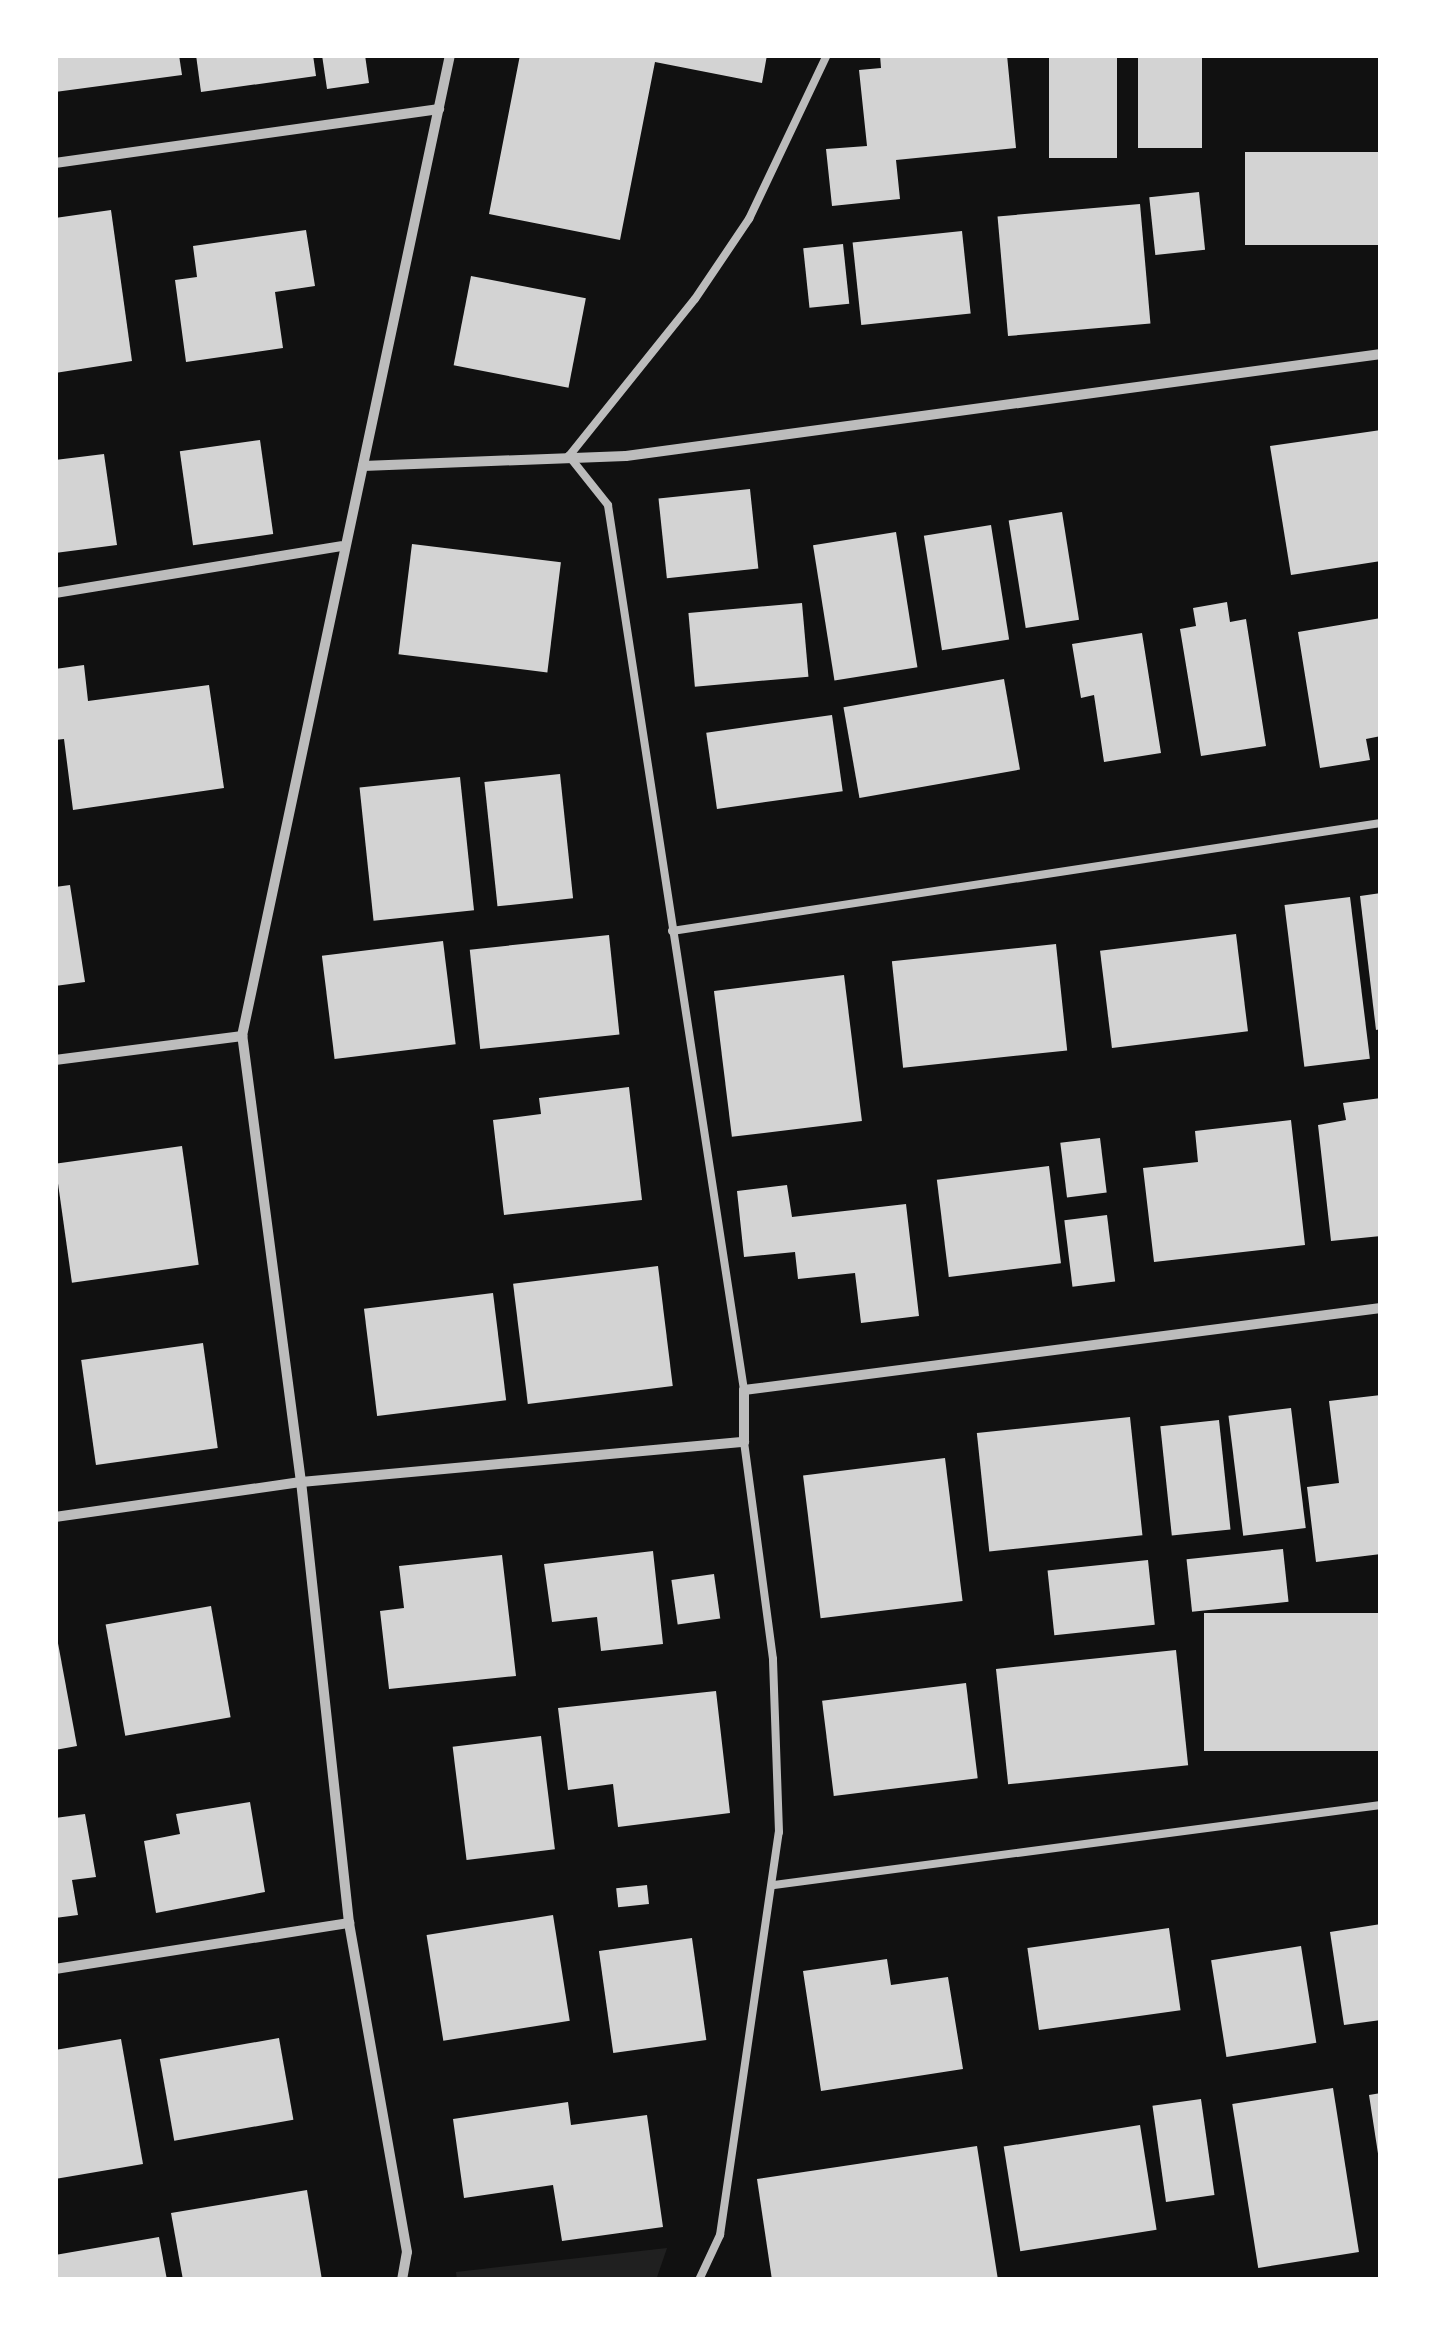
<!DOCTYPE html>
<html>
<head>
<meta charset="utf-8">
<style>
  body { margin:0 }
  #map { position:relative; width:1436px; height:2335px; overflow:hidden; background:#111; font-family:Helvetica,sans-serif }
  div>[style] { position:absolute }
  .green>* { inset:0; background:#202020 }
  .building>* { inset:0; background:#d3d3d3; transform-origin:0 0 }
  .service>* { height:8px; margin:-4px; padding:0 4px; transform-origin:4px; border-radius:4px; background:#bcbcbc }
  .minor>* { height:10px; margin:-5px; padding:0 5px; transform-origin:5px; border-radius:5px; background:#bcbcbc }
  span { translate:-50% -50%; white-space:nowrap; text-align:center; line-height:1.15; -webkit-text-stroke:8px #fff; paint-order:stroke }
  .frame { position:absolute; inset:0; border:58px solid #fff; pointer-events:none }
</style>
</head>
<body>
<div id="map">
  <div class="green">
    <div style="clip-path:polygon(667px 2248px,656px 2280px,457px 2280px,456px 2272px)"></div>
  </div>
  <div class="building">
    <div style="clip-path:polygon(55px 55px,179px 55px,182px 75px,55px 92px)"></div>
    <div style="clip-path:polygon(196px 55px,313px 55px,316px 76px,201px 92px)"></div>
    <div style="clip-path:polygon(322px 55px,365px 55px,369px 83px,327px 89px)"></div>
    <div style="clip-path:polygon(520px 55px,767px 55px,762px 83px,655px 62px,620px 240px,489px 214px)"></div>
    <div style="clip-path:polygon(880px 55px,1007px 55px,1016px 148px,896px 160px,900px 199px,832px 206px,826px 149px,867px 146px,859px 70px,881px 68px)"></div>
    <div style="left:1049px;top:55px;width:68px;height:103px"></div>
    <div style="left:1138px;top:55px;width:64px;height:93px"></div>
    <div style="left:1381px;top:152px;width:93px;height:136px;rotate:90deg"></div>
    <div style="left:1199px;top:192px;width:58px;height:50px;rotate:84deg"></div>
    <div style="left:1140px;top:204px;width:120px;height:143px;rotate:85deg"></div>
    <div style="clip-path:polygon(111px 210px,132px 361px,55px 373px,55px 218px)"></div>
    <div style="clip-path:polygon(306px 230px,315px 286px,275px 292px,283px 348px,186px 362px,175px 280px,197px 277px,193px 246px)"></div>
    <div style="left:962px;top:231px;width:83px;height:110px;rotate:84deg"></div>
    <div style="left:843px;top:244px;width:60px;height:40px;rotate:84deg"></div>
    <div style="left:471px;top:276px;width:117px;height:91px;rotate:11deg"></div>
    <div style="clip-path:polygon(1381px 430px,1381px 561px,1291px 575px,1270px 446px)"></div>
    <div style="left:260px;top:440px;width:95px;height:81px;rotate:82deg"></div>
    <div style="clip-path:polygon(104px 454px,117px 545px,55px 553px,55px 460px)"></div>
    <div style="left:750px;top:489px;width:80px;height:92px;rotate:84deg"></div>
    <div style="left:1062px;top:512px;width:109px;height:54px;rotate:81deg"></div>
    <div style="left:991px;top:525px;width:116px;height:68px;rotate:81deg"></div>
    <div style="left:896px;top:532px;width:137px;height:84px;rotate:81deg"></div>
    <div style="left:412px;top:544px;width:150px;height:111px;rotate:7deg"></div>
    <div style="clip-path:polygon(1227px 602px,1230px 622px,1246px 619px,1266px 746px,1201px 756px,1180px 629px,1196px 626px,1193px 608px)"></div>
    <div style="left:802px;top:603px;width:74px;height:114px;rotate:85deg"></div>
    <div style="clip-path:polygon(1381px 618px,1381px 736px,1366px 739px,1370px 760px,1320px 768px,1298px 632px)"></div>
    <div style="clip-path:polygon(1142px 633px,1161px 753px,1104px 762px,1094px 695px,1081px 698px,1072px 644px)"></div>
    <div style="clip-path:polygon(84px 665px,88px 701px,209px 685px,224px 788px,73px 810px,64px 739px,55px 740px,55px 669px)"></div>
    <div style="left:1004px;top:679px;width:92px;height:163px;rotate:80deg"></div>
    <div style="left:832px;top:715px;width:77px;height:127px;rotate:82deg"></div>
    <div style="left:560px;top:774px;width:125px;height:76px;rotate:84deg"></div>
    <div style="left:460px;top:777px;width:134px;height:101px;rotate:84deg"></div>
    <div style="clip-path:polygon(70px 885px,85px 982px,55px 986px,55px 887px)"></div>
    <div style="clip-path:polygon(1381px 893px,1381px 1029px,1376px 1030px,1360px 896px)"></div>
    <div style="left:1350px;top:897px;width:163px;height:66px;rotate:83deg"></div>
    <div style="left:1236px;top:934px;width:98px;height:137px;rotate:83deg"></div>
    <div style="left:609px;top:935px;width:100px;height:140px;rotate:84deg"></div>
    <div style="left:443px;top:941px;width:104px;height:122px;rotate:83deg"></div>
    <div style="left:1056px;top:944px;width:107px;height:165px;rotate:84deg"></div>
    <div style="left:844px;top:975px;width:147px;height:131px;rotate:83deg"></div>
    <div style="clip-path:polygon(629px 1087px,642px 1200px,504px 1215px,493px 1120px,541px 1114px,539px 1098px)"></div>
    <div style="clip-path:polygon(1381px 1098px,1381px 1236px,1331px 1241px,1318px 1125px,1346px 1120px,1343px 1103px)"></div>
    <div style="clip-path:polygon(1291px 1120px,1305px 1245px,1154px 1262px,1143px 1168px,1198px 1162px,1195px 1131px)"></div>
    <div style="left:1100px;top:1138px;width:55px;height:40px;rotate:83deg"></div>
    <div style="left:182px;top:1146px;width:120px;height:128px;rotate:82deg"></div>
    <div style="left:1049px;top:1166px;width:98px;height:113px;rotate:83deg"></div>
    <div style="clip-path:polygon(787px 1185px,792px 1217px,906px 1204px,919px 1316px,861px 1323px,855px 1273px,798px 1279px,795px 1252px,744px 1257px,737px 1191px)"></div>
    <div style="left:1107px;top:1215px;width:67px;height:43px;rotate:83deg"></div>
    <div style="left:658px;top:1266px;width:121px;height:146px;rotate:83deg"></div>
    <div style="left:493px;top:1293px;width:108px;height:130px;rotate:83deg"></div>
    <div style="left:203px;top:1343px;width:106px;height:123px;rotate:82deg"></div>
    <div style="clip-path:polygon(1381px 1395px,1381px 1554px,1316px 1562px,1307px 1487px,1339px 1483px,1329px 1401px)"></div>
    <div style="left:1291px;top:1408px;width:121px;height:63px;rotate:83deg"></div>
    <div style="left:1130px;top:1417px;width:119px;height:154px;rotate:84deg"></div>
    <div style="left:1219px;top:1420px;width:110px;height:59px;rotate:84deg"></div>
    <div style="left:945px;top:1458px;width:144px;height:143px;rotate:83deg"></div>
    <div style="left:1283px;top:1549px;width:53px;height:97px;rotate:84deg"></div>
    <div style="clip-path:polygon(653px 1551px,663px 1644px,601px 1651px,597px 1617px,552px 1622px,544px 1564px)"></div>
    <div style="clip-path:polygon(502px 1555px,516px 1676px,389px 1689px,380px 1611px,404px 1608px,399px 1566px)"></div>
    <div style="left:1148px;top:1560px;width:65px;height:101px;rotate:84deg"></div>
    <div style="left:714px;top:1574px;width:45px;height:43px;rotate:82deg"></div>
    <div style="left:211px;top:1606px;width:113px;height:107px;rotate:80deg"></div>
    <div style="left:1381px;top:1613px;width:138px;height:177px;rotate:90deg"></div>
    <div style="clip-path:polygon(55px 1627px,77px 1746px,55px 1750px)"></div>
    <div style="left:1176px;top:1650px;width:116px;height:181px;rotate:84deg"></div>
    <div style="left:966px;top:1683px;width:96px;height:145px;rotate:83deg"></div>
    <div style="clip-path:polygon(716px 1691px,730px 1813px,618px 1827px,613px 1784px,568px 1790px,558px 1708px)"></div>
    <div style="left:541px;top:1736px;width:114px;height:89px;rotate:83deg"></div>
    <div style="clip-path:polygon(250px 1802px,265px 1892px,156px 1913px,144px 1841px,180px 1834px,176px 1814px)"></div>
    <div style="clip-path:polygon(85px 1814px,96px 1877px,72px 1880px,78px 1915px,55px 1918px,55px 1818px)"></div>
    <div style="left:647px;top:1885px;width:19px;height:31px;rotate:84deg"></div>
    <div style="left:553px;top:1915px;width:107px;height:128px;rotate:81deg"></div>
    <div style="clip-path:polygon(1381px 1924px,1381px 2020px,1344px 2025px,1330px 1932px)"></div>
    <div style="left:1169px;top:1928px;width:83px;height:143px;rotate:82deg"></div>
    <div style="left:692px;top:1938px;width:103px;height:94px;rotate:82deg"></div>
    <div style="left:1301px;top:1946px;width:98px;height:91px;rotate:81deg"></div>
    <div style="clip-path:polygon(887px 1959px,891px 1985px,948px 1977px,963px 2069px,821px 2091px,803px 1971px)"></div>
    <div style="left:279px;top:2038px;width:83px;height:121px;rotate:80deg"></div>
    <div style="clip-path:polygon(121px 2039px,143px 2164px,55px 2179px,55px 2050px)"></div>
    <div style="left:1333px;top:2088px;width:166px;height:102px;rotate:81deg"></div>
    <div style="clip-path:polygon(1381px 2093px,1381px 2160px,1379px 2160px,1369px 2095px)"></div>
    <div style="left:1201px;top:2099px;width:97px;height:49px;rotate:82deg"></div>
    <div style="clip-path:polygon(568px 2102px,571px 2125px,647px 2115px,663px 2227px,562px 2241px,553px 2185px,464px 2198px,453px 2119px)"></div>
    <div style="left:1140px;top:2125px;width:106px;height:138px;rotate:81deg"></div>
    <div style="clip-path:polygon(977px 2146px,998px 2280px,772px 2280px,757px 2179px)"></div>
    <div style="clip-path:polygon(307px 2190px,322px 2280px,183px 2280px,171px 2213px)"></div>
    <div style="clip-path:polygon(159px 2237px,167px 2280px,55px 2280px,55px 2255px)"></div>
  </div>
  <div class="service">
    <div style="left:672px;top:931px;width:717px;rotate:-8.66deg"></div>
    <div style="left:744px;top:1390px;width:895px;rotate:-98.74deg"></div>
    <div style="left:608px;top:505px;width:63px;rotate:-128.5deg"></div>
    <div style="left:569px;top:456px;width:201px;rotate:-51.3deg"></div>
    <div style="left:695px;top:299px;width:97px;rotate:-56deg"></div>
    <div style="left:749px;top:219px;width:182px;rotate:-64.6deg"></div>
    <div style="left:774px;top:1885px;width:612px;rotate:-7.51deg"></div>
    <div style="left:699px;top:2280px;width:50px;rotate:-65deg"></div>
    <div style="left:720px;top:2235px;width:407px;rotate:-81.7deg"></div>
    <div style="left:779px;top:1832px;width:173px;rotate:-92deg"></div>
    <div style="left:773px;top:1659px;width:219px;rotate:-97.6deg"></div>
  </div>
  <div class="minor">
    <div style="left:55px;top:163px;width:388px;rotate:-8deg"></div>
    <div style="left:363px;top:466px;width:263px;rotate:-2.2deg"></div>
    <div style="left:626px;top:456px;width:762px;rotate:-7.69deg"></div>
    <div style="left:55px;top:593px;width:290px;rotate:-9.3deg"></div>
    <div style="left:55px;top:1060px;width:189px;rotate:-7.3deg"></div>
    <div style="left:55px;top:1517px;width:248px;rotate:-8.1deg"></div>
    <div style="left:301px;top:1482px;width:445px;rotate:-5.2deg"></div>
    <div style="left:744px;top:1442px;width:52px;rotate:-90deg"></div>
    <div style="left:744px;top:1390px;width:642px;rotate:-7.34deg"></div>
    <div style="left:55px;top:1969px;width:298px;rotate:-8.9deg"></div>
    <div style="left:402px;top:2280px;width:28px;rotate:-80deg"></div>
    <div style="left:407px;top:2252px;width:334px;rotate:-100deg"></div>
    <div style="left:349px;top:1923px;width:444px;rotate:-96.2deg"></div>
    <div style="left:301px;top:1482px;width:450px;rotate:-97.5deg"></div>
    <div style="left:242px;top:1036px;width:1003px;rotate:-78.03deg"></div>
  </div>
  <div class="frame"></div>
</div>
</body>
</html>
